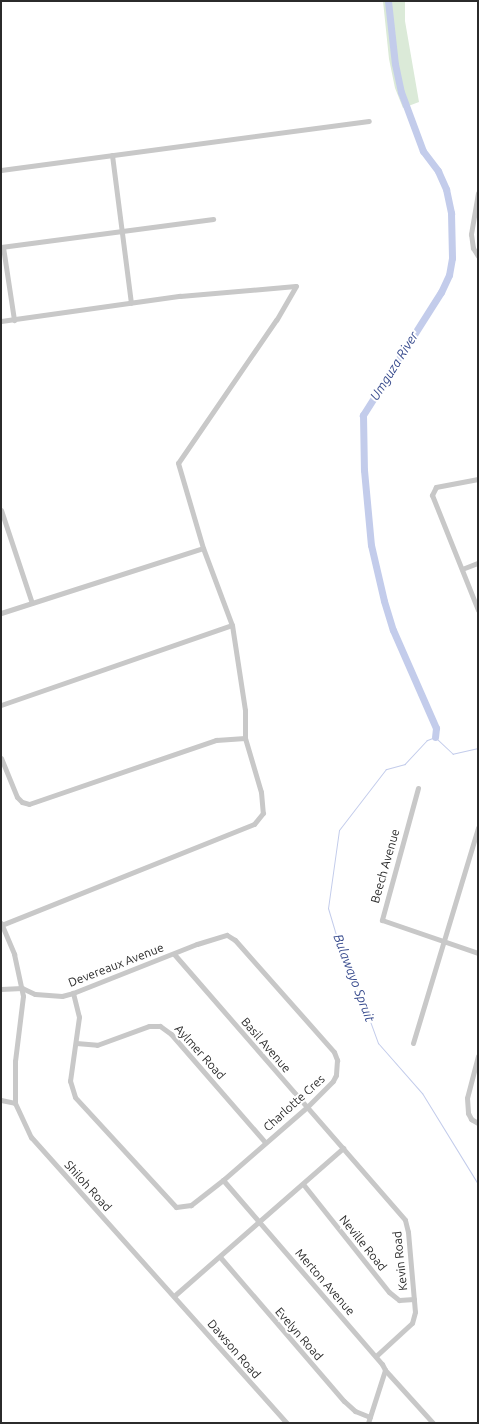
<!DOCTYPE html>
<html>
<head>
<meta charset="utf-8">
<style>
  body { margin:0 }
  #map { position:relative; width:479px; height:1424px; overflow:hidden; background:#fff; font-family:Ubuntu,sans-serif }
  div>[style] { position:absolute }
  .green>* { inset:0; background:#dbead8 }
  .stream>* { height:1px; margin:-0.5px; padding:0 0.5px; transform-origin:0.5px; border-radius:0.5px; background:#c3cceb }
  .river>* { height:7px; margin:-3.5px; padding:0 3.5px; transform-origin:3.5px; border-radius:3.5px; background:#c3cceb }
  .minor>* { height:5px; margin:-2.5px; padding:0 2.5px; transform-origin:2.5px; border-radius:2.5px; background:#c8c8c8 }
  span { translate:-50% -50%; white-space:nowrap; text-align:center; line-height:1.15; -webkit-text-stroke:4px #fff; paint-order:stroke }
  .street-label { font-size:12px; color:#2b2b2b }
  .water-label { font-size:13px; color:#394c8e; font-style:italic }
  .frame { position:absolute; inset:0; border:2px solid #2b2b2b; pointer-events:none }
</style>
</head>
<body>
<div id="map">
  <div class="green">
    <div style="clip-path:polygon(383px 1px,405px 1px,405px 21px,419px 102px,403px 108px,395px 88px,389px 59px)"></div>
  </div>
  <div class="stream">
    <div style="left:478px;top:748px;width:26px;rotate:167deg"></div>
    <div style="left:453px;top:754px;width:25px;rotate:-137deg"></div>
    <div style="left:435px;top:737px;width:9px;rotate:159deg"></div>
    <div style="left:427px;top:740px;width:33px;rotate:133deg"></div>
    <div style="left:405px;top:764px;width:20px;rotate:165deg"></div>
    <div style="left:386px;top:769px;width:77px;rotate:127.6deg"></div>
    <div style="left:339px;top:830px;width:79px;rotate:98deg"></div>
    <div style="left:328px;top:908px;width:59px;rotate:73.4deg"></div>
    <div style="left:345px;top:965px;width:41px;rotate:64.1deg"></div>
    <div style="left:363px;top:1002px;width:44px;rotate:69.9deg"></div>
    <div style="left:378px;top:1043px;width:67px;rotate:48.7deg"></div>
    <div style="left:422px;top:1093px;width:107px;rotate:58.4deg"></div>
  </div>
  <div class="river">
    <div style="left:388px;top:1px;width:63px;rotate:83.7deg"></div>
    <div style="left:395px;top:64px;width:29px;rotate:78deg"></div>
    <div style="left:401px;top:92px;width:63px;rotate:69.6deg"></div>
    <div style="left:423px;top:151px;width:25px;rotate:53deg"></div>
    <div style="left:438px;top:171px;width:20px;rotate:66deg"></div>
    <div style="left:446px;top:189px;width:25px;rotate:78deg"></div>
    <div style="left:451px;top:213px;width:45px;rotate:88.7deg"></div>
    <div style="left:452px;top:258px;width:17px;rotate:100deg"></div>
    <div style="left:449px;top:275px;width:19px;rotate:115deg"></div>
    <div style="left:441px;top:292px;width:146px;rotate:122.4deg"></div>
    <div style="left:363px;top:415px;width:55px;rotate:89deg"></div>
    <div style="left:364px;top:470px;width:75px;rotate:84.7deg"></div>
    <div style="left:371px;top:545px;width:57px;rotate:76.9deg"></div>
    <div style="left:384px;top:601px;width:30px;rotate:73deg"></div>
    <div style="left:393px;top:630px;width:107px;rotate:66.3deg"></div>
    <div style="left:436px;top:728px;width:9px;rotate:96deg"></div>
  </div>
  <div class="minor">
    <div style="left:112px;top:155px;width:149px;rotate:82.7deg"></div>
    <div style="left:1px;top:170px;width:371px;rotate:-7.6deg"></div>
    <div style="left:478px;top:193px;width:42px;rotate:99.7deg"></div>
    <div style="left:471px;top:234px;width:14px;rotate:82deg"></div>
    <div style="left:473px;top:248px;width:9px;rotate:58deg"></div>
    <div style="left:1px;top:247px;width:214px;rotate:-7.5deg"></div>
    <div style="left:3px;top:247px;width:74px;rotate:81.4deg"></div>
    <div style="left:1px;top:321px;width:181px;rotate:-8deg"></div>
    <div style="left:180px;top:296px;width:116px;rotate:-4.9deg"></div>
    <div style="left:296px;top:286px;width:39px;rotate:120deg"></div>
    <div style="left:276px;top:320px;width:173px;rotate:124.4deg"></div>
    <div style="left:178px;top:463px;width:89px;rotate:73.6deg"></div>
    <div style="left:203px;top:548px;width:82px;rotate:69.4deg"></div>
    <div style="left:232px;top:625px;width:86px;rotate:81.3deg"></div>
    <div style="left:245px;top:710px;width:28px;rotate:90deg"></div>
    <div style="left:245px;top:738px;width:56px;rotate:73.5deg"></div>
    <div style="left:261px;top:792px;width:21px;rotate:85deg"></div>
    <div style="left:263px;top:813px;width:14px;rotate:129deg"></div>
    <div style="left:254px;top:824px;width:271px;rotate:158.2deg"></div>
    <div style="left:478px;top:479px;width:43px;rotate:169.2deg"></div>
    <div style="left:436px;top:487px;width:9px;rotate:117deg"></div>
    <div style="left:432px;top:495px;width:124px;rotate:68.2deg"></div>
    <div style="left:1px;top:510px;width:98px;rotate:71.6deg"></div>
    <div style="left:462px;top:569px;width:17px;rotate:-21deg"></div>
    <div style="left:1px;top:613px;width:212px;rotate:-17.8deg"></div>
    <div style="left:1px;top:705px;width:244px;rotate:-19.1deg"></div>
    <div style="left:1px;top:758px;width:42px;rotate:67.7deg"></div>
    <div style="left:17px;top:797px;width:7px;rotate:45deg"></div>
    <div style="left:22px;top:802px;width:7px;rotate:16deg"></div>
    <div style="left:29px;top:804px;width:198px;rotate:-18.9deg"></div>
    <div style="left:216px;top:740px;width:29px;rotate:-4deg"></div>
    <div style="left:418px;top:788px;width:137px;rotate:105.3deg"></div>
    <div style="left:382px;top:920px;width:102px;rotate:19deg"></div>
    <div style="left:1px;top:923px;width:34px;rotate:67deg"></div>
    <div style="left:14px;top:954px;width:43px;rotate:77.9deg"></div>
    <div style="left:23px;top:996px;width:65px;rotate:97deg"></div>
    <div style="left:15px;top:1061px;width:42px;rotate:90deg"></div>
    <div style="left:174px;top:954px;width:352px;rotate:49deg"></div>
    <div style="left:405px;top:1220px;width:12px;rotate:76deg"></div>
    <div style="left:408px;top:1232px;width:80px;rotate:85deg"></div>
    <div style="left:415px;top:1312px;width:11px;rotate:105deg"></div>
    <div style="left:412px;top:1323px;width:49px;rotate:137.5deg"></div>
    <div style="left:1px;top:989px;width:21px;rotate:-3deg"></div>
    <div style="left:22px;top:988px;width:14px;rotate:25deg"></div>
    <div style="left:35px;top:994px;width:27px;rotate:4deg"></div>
    <div style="left:62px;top:996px;width:11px;rotate:-15deg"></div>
    <div style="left:73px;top:993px;width:133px;rotate:-21.6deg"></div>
    <div style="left:197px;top:944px;width:31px;rotate:-17deg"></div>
    <div style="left:227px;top:935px;width:9px;rotate:32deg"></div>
    <div style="left:235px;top:940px;width:149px;rotate:48.5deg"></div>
    <div style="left:334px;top:1052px;width:9px;rotate:69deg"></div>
    <div style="left:337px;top:1060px;width:15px;rotate:94deg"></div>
    <div style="left:336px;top:1075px;width:7px;rotate:117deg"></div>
    <div style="left:333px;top:1081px;width:37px;rotate:135deg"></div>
    <div style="left:307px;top:1107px;width:111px;rotate:139deg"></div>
    <div style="left:223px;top:1180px;width:41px;rotate:142deg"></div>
    <div style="left:191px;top:1205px;width:15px;rotate:172deg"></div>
    <div style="left:176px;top:1207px;width:149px;rotate:-132.6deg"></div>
    <div style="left:75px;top:1097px;width:17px;rotate:-107deg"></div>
    <div style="left:70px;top:1081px;width:65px;rotate:-82deg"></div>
    <div style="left:79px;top:1017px;width:25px;rotate:-104deg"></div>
    <div style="left:76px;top:1043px;width:21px;rotate:5deg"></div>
    <div style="left:97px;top:1045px;width:55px;rotate:-20.1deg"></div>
    <div style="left:149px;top:1026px;width:11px"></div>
    <div style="left:160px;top:1026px;width:14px;rotate:36deg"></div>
    <div style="left:171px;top:1034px;width:143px;rotate:49deg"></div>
    <div style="left:413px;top:1043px;width:225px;rotate:-73.2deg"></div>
    <div style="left:478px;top:1056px;width:43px;rotate:104.7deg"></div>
    <div style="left:467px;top:1098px;width:15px;rotate:86deg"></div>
    <div style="left:468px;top:1113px;width:7px;rotate:63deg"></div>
    <div style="left:471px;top:1119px;width:8px;rotate:30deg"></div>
    <div style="left:1px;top:1100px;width:14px;rotate:12deg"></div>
    <div style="left:15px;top:1103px;width:38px;rotate:65deg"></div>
    <div style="left:31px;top:1137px;width:384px;rotate:48.2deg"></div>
    <div style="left:223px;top:1180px;width:243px;rotate:49.2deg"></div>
    <div style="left:382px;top:1364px;width:7px;rotate:63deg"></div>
    <div style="left:385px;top:1370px;width:56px;rotate:107.8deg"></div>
    <div style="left:303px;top:1184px;width:138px;rotate:51.5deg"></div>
    <div style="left:389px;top:1292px;width:13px;rotate:39deg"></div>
    <div style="left:399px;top:1300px;width:15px;rotate:-4deg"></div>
    <div style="left:220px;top:1257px;width:190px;rotate:49.3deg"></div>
    <div style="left:344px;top:1401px;width:15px;rotate:42deg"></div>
    <div style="left:355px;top:1411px;width:16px;rotate:22deg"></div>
    <div style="left:174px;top:1296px;width:225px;rotate:-41.2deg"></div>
    <div style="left:385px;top:1370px;width:72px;rotate:47.8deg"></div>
  </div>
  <div class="street-label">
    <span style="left:385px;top:866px;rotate:-74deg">Beech Avenue</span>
    <span style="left:116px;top:965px;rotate:-21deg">Devereaux Avenue</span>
    <span style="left:266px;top:1045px;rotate:49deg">Basil Avenue</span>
    <span style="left:200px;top:1052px;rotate:48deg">Aylmer Road</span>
    <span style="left:294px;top:1103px;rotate:-42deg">Charlotte Cres</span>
    <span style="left:88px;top:1186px;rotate:48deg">Shiloh Road</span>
    <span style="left:363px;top:1243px;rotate:51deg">Neville Road</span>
    <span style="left:400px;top:1261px;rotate:-96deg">Kevin Road</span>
    <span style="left:325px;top:1282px;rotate:49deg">Merton Avenue</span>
    <span style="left:299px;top:1334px;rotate:49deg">Evelyn Road</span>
    <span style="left:234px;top:1349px;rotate:49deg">Dawson Road</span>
  </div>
  <div class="water-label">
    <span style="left:394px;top:366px;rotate:-58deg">Umguza River</span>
    <span style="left:354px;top:978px;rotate:69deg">Bulawayo Spruit</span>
  </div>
  <div class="frame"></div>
</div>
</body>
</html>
